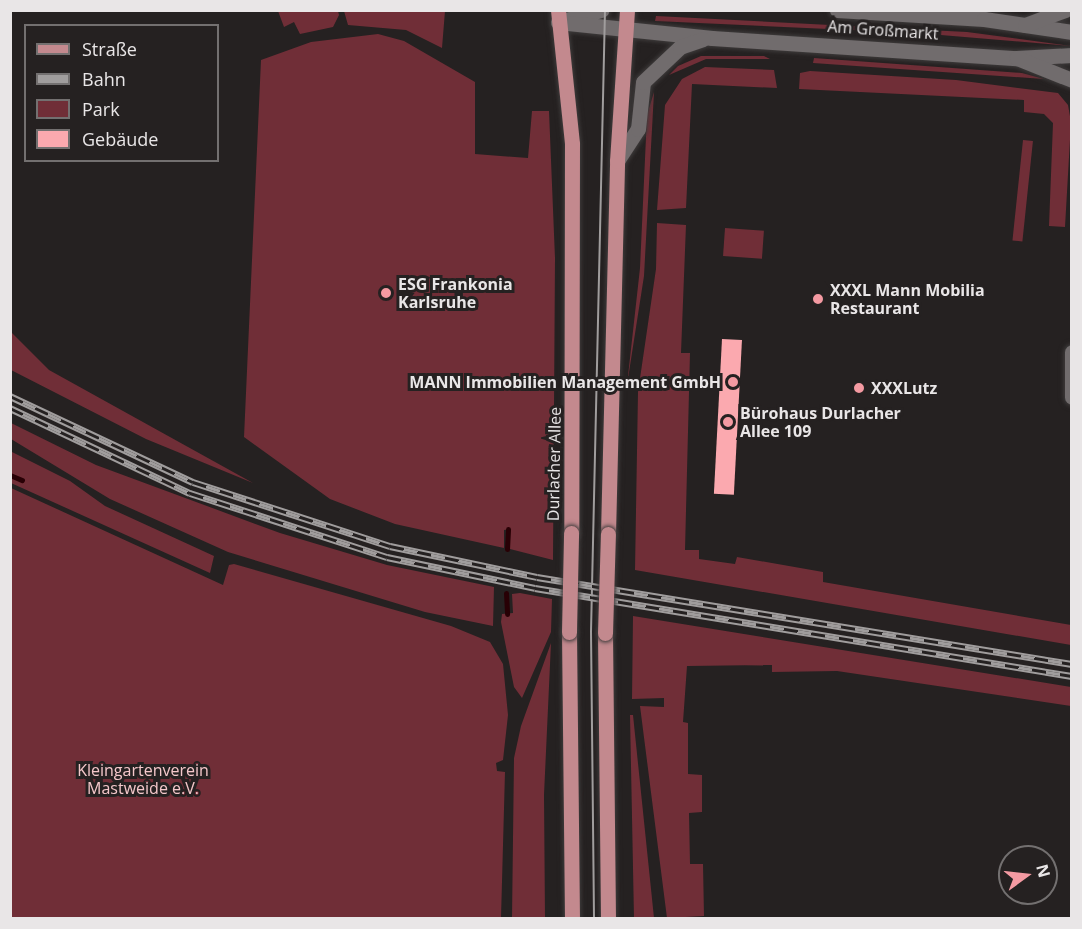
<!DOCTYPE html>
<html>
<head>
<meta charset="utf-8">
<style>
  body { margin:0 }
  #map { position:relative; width:1082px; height:929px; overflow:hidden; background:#252121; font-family:"Open Sans",sans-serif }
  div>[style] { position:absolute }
  .green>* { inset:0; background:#702e37; transform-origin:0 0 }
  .stream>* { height:5px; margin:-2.5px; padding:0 2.5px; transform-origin:2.5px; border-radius:2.5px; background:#280005 }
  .building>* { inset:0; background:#fba9af; transform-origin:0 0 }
  .roads { filter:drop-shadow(0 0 2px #3e3b3b) drop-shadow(0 0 2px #3e3b3b) }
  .secondary>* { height:15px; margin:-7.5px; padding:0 7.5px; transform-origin:7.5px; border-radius:7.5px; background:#716c6d }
  .primary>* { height:15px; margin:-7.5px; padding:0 7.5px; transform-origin:7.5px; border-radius:7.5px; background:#c3898e }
  .tram>* { height:1.5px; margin:-0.75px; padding:0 0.75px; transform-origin:0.75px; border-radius:0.75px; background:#a09d9d }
  .rail>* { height:7px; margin-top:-3.5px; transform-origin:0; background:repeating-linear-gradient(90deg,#252121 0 14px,#a09d9d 0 28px); box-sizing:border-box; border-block:2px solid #a09d9d }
  .bridges { filter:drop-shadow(0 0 2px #3e3b3b) drop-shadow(0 0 2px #3e3b3b) }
  .primary-bridge>* { height:15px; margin:-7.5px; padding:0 7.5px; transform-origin:7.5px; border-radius:7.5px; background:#c3898e }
  .dots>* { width:16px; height:16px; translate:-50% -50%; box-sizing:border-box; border:3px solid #252121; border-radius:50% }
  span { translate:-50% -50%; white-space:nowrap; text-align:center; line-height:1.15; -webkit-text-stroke:6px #252121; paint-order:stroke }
  .street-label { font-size:16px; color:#e9e6e7 }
  .poi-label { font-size:16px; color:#e9e6e7; font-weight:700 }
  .left { translate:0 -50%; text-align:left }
  .right { translate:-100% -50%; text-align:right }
  .park-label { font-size:16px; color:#f4c7ca }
  .frame { position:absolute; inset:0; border:12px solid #e9e6e7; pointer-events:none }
  .legend { position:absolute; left:24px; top:24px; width:195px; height:138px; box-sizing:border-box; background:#252121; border:2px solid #737070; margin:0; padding:8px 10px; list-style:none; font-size:18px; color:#e9e6e7 }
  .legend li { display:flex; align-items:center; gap:12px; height:30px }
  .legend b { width:30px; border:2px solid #737070 }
  .north { position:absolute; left:998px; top:845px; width:60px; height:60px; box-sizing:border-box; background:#252121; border:2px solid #737070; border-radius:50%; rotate:75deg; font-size:16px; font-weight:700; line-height:24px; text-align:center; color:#e9e6e7 }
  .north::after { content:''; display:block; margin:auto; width:21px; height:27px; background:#f49aa2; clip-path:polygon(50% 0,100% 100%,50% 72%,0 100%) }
</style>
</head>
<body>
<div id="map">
  <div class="green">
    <div style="clip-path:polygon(278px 11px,338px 11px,339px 15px,333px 27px,300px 34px,294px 22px,284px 27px)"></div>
    <div style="clip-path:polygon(344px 11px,445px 11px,442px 48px,406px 30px,348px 25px)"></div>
    <div style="clip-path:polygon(656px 16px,967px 32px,1071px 46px,917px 33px,655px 21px)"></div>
    <div style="clip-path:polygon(378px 34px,404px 41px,475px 82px,475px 154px,528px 158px,532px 111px,549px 111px,555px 258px,553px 560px,510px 549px,510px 529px,504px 530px,504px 548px,395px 524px,330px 499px,244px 437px,261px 60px,311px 42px)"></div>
    <div style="clip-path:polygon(701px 56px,764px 56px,770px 59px,706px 59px,669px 75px,678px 66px)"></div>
    <div style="clip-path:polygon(814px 58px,1022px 73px,1044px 79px,813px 63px)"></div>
    <div style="clip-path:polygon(705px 67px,774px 70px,777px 88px,692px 84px,686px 208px,657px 210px,665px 105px,682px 79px)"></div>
    <div style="clip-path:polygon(810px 71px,956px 80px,1058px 93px,1068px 105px,1071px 122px,1065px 227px,1049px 226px,1053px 123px,1044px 114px,1024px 112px,1024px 100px,799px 89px,800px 73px)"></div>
    <div style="clip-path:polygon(654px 92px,644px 276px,627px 385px,640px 268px,647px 115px)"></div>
    <div style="left:1023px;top:140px;width:10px;height:101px;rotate:6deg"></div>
    <div style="clip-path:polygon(657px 223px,686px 225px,681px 353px,690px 353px,685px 550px,699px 550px,699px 559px,735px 564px,737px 557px,823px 572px,823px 582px,1071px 625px,1071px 645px,635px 570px,638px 392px,656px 269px)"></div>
    <div style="left:725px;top:228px;width:39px;height:28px;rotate:4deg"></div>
    <div style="clip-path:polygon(10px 331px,49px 370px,253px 483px,146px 439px,11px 370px)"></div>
    <div style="clip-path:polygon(11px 423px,96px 465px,280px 533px,387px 565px,494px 587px,493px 626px,425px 612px,228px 552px,110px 499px,11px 439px)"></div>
    <div style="clip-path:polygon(10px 451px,70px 481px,105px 506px,214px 556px,210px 573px,11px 483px)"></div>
    <div style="clip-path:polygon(11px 488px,223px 585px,229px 565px,234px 564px,451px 626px,490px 642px,503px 664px,508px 715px,503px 760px,496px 763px,497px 771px,505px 772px,501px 918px,11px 918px)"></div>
    <div style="clip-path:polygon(520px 593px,552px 599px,551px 632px,522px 698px,514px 687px,501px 622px,502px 614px,513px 613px,512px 594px)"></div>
    <div style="clip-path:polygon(633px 616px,1071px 687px,1071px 706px,837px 671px,772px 672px,772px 665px,687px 666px,683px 722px,688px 723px,688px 774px,702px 775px,702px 812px,689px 813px,690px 864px,703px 864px,704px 916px,667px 918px,640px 706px,664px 707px,664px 698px,632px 699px)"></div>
    <div style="clip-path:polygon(551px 643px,544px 795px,545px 918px,512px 918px,514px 758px,521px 726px)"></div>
    <div style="clip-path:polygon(630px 715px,633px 715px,654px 918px,634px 918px)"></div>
  </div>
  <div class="stream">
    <div style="left:10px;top:475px;width:13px;rotate:23deg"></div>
    <div style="left:507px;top:549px;width:20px;rotate:-87deg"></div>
    <div style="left:506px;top:593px;width:21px;rotate:87deg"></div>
  </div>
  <div class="building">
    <div style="left:722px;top:339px;width:20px;height:155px;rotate:3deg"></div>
  </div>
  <div class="roads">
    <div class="secondary">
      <div style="left:837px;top:10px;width:147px;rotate:3.5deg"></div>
      <div style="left:984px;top:19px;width:89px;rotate:8.4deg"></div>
      <div style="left:566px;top:20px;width:37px;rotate:-16deg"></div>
      <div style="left:558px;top:22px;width:155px;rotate:5.9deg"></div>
      <div style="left:712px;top:38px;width:305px;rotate:3.8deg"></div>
      <div style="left:1016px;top:58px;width:56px;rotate:-3.1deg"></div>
      <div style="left:1025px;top:25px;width:43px;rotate:-20.6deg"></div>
      <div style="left:1017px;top:58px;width:59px;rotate:21.8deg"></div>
      <div style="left:617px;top:161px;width:38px;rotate:-57deg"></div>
      <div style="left:638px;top:129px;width:47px;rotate:-83.9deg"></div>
      <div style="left:643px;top:82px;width:51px;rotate:-43.4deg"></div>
      <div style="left:680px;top:47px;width:24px;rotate:-19deg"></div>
      <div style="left:1072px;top:352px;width:45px;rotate:90deg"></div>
    </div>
    <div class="primary">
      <div style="left:558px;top:10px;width:135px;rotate:84deg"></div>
      <div style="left:572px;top:144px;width:389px;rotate:90.1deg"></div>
      <div style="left:608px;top:534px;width:373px;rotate:-88.6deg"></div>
      <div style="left:617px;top:161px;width:151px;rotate:-86.2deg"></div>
      <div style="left:569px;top:632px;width:286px;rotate:89.4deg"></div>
      <div style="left:605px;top:633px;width:285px;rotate:89.4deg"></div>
    </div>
  </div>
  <div class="tram">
    <div style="left:594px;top:918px;width:286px;rotate:-90.6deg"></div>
    <div style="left:591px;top:632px;width:622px;rotate:-88.71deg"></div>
  </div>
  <div class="rail">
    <div style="left:10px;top:396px;width:202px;rotate:25.2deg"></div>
    <div style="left:193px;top:482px;width:207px;rotate:18deg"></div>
    <div style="left:390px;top:546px;width:150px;rotate:11.9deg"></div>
    <div style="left:537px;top:577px;width:542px;rotate:9.24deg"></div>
    <div style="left:10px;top:408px;width:199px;rotate:25.3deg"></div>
    <div style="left:190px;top:493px;width:207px;rotate:18deg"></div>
    <div style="left:387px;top:557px;width:151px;rotate:11.8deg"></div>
    <div style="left:535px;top:588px;width:544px;rotate:9.31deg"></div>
  </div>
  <div class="bridges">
    <div class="primary-bridge">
      <div style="left:569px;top:632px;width:99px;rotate:-88.8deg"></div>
      <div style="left:605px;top:633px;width:99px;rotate:-88.3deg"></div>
    </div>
  </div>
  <div class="dots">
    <div style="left:386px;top:293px;background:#f49aa2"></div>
    <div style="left:818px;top:299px;background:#f49aa2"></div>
    <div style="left:733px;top:382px;background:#f49aa2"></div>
    <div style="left:859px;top:388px;background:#f49aa2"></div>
    <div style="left:728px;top:422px;background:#f49aa2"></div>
  </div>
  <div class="street-label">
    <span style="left:883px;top:30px;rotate:4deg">Am Großmarkt</span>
    <span style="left:554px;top:464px;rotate:-89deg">Durlacher Allee</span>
  </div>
  <div class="poi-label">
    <span class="left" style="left:398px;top:293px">ESG Frankonia<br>Karlsruhe</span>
    <span class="left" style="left:830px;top:299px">XXXL Mann Mobilia<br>Restaurant</span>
    <span class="right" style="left:721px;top:382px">MANN Immobilien Management GmbH</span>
    <span class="left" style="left:871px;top:388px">XXXLutz</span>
    <span class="left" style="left:740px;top:422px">Bürohaus Durlacher<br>Allee 109</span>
  </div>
  <div class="park-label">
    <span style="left:143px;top:779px">Kleingartenverein<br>Mastweide e.V.</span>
  </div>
  <div class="frame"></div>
  <ul class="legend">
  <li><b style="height:8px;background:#c3898e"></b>Straße</li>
  <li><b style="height:8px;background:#a09d9d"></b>Bahn</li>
  <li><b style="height:16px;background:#702e37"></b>Park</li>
  <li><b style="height:16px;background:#fba9af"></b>Gebäude</li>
  </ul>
  <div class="north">N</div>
</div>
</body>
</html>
